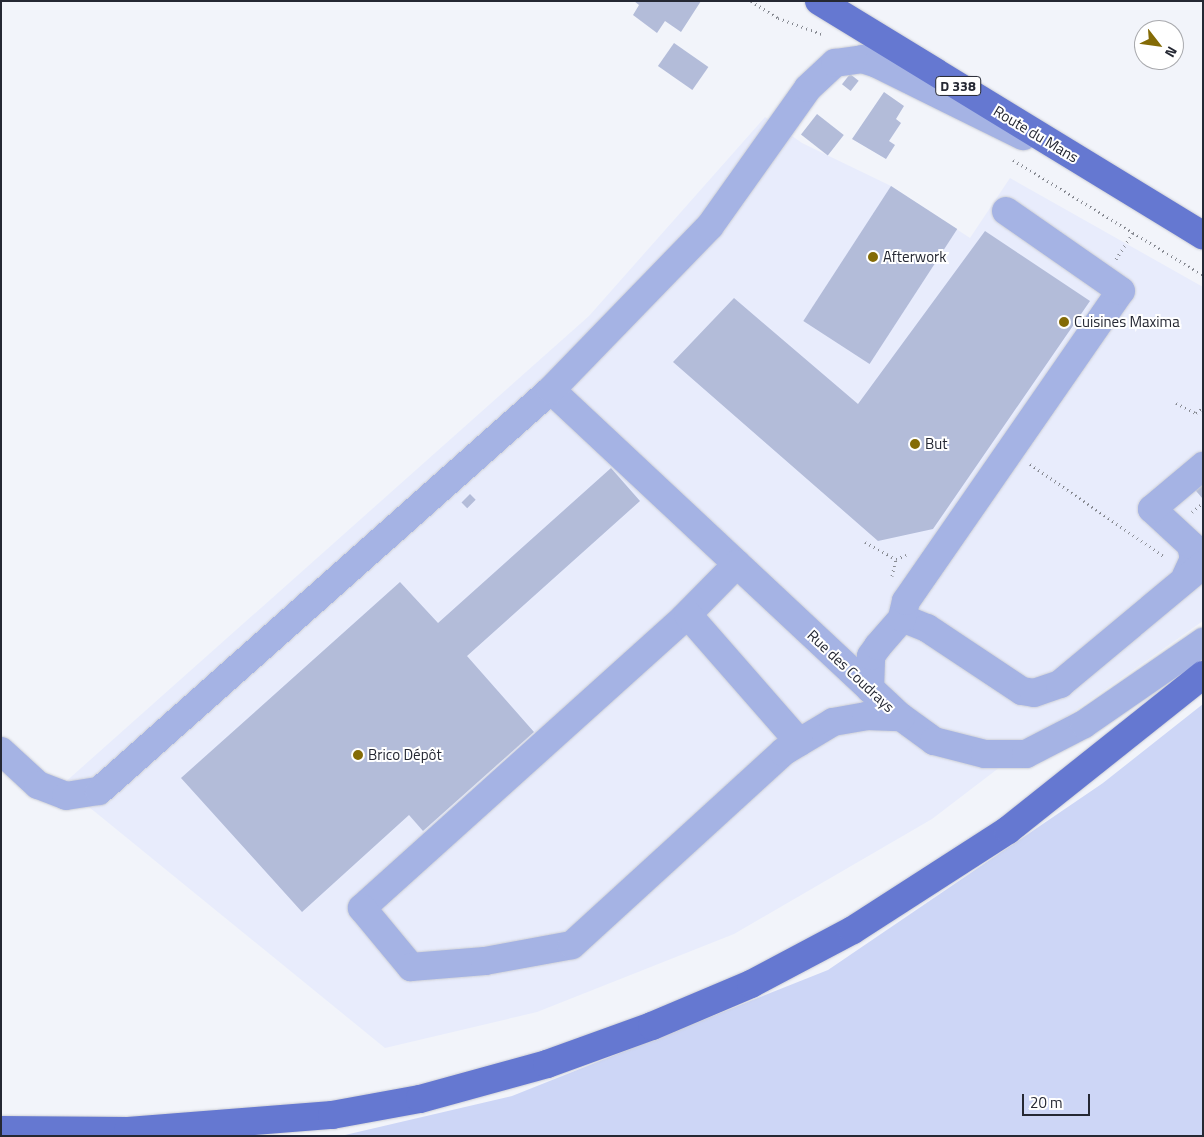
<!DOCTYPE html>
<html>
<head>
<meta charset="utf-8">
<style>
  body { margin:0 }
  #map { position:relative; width:1204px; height:1137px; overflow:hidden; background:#f2f4fa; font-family:"Titillium Web",sans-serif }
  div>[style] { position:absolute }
  .built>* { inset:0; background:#e8ecfc }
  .green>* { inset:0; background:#cdd6f6 }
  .building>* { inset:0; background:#b3bcd9; transform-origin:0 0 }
  .path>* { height:3px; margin-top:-1.5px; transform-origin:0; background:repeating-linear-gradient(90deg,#878a92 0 1px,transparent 0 5px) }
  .roads { filter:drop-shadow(0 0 1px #cdcfd6) drop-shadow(0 0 1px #cdcfd6) }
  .minor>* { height:28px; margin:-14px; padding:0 14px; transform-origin:14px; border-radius:14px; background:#a5b3e4 }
  .major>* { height:28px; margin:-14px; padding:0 14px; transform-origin:14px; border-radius:14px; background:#6578d1 }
  .dots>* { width:14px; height:14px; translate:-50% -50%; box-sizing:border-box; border:2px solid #fff; border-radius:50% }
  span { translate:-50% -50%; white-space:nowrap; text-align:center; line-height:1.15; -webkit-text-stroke:4px #fff; paint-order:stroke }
  .shield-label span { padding:1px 4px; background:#fff; border:1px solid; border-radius:4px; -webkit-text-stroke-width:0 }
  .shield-label { font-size:14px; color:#252833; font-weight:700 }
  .street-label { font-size:15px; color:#252833 }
  .poi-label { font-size:15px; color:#252833 }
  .left { translate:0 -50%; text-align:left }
  .frame { position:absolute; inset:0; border:2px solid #252833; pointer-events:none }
  .north { position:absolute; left:1134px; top:20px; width:50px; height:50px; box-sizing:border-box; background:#fff; border:1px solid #a8a9ad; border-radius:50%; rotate:120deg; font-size:14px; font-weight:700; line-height:20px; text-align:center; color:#252833 }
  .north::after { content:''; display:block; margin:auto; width:18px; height:22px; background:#846b06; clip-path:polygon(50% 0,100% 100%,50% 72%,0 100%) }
  .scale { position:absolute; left:1022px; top:1094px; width:68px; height:22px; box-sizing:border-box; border:2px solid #252833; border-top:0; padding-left:6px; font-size:15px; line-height:18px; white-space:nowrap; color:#252833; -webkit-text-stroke:4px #fff; paint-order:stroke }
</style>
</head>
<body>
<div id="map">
  <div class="built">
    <div style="clip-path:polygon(765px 117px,802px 143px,891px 186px,970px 238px,1010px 178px,1203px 287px,1203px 621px,1059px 722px,932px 819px,734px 934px,537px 1012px,385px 1048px,62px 785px,589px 316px)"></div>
  </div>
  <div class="green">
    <div style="clip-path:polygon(1203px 704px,1203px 1136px,324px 1136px,345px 1135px,512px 1096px,828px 970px,1103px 783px)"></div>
  </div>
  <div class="building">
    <div style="clip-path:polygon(634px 1px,701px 1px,681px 32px,665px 21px,657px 33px,633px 15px,639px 5px)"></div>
    <div style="left:674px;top:43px;width:42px;height:28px;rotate:35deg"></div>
    <div style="left:850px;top:74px;width:11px;height:13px;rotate:38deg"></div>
    <div style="clip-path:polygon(884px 92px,904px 106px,896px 119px,901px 123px,889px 141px,895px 145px,886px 159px,852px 139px)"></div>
    <div style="left:817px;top:114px;width:34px;height:26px;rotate:38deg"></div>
    <div style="left:891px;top:186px;width:79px;height:161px;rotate:33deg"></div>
    <div style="clip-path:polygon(985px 231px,1090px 301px,933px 529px,878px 541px,673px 362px,734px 298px,858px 404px)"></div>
    <div style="clip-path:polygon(611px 468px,640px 501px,467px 656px,534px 732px,423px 831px,409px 815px,302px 912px,181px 778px,400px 582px,438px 623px)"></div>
    <div style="clip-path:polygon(1203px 473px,1203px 499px,1190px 484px)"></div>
    <div style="left:470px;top:494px;width:8px;height:12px;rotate:45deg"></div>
  </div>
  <div class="path">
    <div style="left:751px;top:1px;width:32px;rotate:32deg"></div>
    <div style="left:778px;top:18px;width:47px;rotate:20deg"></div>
    <div style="left:1013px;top:160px;width:222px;rotate:31.2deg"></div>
    <div style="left:1116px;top:259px;width:31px;rotate:-57deg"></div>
    <div style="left:1176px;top:403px;width:22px;rotate:27deg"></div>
    <div style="left:1196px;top:413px;width:9px;rotate:-36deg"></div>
    <div style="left:1030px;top:464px;width:164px;rotate:34.6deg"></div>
    <div style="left:1192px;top:512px;width:14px;rotate:-39deg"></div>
    <div style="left:865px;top:542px;width:35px;rotate:29deg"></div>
    <div style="left:896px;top:559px;width:11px;rotate:-22deg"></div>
    <div style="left:892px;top:576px;width:17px;rotate:-77deg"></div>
  </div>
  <div class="roads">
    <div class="minor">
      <div style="left:551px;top:390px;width:479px;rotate:43.1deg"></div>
      <div style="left:901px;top:717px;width:41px;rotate:36deg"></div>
      <div style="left:934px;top:741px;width:53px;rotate:14.3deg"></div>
      <div style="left:985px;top:754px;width:41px"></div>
      <div style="left:1026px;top:754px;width:65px;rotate:-27.3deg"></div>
      <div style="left:1084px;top:724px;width:145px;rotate:-34.6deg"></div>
      <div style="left:737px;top:564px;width:77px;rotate:134.5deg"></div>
      <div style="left:683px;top:619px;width:432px;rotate:138deg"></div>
      <div style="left:362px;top:908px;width:77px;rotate:50.3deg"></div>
      <div style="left:411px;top:967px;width:74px;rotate:-4.6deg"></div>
      <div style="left:485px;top:961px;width:88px;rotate:-10.4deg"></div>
      <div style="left:572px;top:945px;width:286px;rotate:-42.4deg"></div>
      <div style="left:783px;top:752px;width:58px;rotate:-31deg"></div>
      <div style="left:833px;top:722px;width:34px;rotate:-10deg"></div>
      <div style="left:866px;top:716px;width:35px;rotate:2deg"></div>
      <div style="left:1186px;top:576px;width:19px;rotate:-65deg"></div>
      <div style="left:1194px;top:559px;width:14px;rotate:-102deg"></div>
      <div style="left:1191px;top:545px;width:53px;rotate:-137.3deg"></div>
      <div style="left:1152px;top:509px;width:67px;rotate:-40.1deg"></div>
      <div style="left:688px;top:615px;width:169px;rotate:48.8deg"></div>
      <div style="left:902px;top:618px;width:27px;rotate:22deg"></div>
      <div style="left:927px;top:628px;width:114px;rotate:33.6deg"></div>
      <div style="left:1022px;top:691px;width:12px;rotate:9deg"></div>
      <div style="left:1034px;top:693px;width:28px;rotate:-19deg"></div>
      <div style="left:1060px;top:684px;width:186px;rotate:-39.8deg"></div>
      <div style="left:870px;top:689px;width:33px;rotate:-88deg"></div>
      <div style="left:871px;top:656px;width:12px;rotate:-55deg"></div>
      <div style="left:878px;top:646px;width:37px;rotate:-49deg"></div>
      <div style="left:902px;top:618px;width:17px;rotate:-77deg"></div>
      <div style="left:906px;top:601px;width:377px;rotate:-55.3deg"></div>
      <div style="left:1121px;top:291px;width:140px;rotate:-145.2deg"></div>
      <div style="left:1px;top:751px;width:50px;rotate:42.6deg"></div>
      <div style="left:38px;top:785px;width:30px;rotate:21deg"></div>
      <div style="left:66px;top:796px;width:33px;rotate:-9deg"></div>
      <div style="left:99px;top:791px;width:604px;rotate:-41.58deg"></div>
      <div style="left:551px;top:390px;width:228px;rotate:-45.9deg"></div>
      <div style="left:710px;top:226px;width:169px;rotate:-54.6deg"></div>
      <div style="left:808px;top:88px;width:37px;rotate:-43deg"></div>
      <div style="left:835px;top:63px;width:27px;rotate:-8deg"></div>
      <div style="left:862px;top:59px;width:16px;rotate:18deg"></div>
      <div style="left:877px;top:64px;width:163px;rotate:26.3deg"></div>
    </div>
    <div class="major">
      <div style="left:819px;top:1px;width:450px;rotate:31.4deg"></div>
      <div style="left:1px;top:1130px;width:127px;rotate:0.5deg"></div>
      <div style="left:128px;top:1131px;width:205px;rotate:-4.5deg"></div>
      <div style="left:332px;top:1115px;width:89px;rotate:-10.3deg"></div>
      <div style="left:420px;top:1099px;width:132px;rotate:-15.4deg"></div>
      <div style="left:547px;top:1064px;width:112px;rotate:-19.9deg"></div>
      <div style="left:652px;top:1026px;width:108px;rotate:-23deg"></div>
      <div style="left:751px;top:984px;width:115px;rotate:-27.9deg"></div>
      <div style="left:853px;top:930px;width:184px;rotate:-32.8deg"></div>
      <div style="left:1008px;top:830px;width:249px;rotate:-38.5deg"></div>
    </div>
  </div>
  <div class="dots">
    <div style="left:873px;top:257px;background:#846b06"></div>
    <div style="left:1064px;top:322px;background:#846b06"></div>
    <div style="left:915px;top:444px;background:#846b06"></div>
    <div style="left:358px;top:755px;background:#846b06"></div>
  </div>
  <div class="shield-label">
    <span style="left:958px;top:86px">D 338</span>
  </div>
  <div class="street-label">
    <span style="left:1036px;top:134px;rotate:31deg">Route du Mans</span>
    <span style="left:851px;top:671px;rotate:43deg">Rue des Coudrays</span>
  </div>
  <div class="poi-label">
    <span class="left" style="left:883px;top:257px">Afterwork</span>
    <span class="left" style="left:1074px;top:322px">Cuisines Maxima</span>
    <span class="left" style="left:925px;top:444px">But</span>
    <span class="left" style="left:368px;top:755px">Brico Dépôt</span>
  </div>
  <div class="frame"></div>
  <div class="north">N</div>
  <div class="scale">20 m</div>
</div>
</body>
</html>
